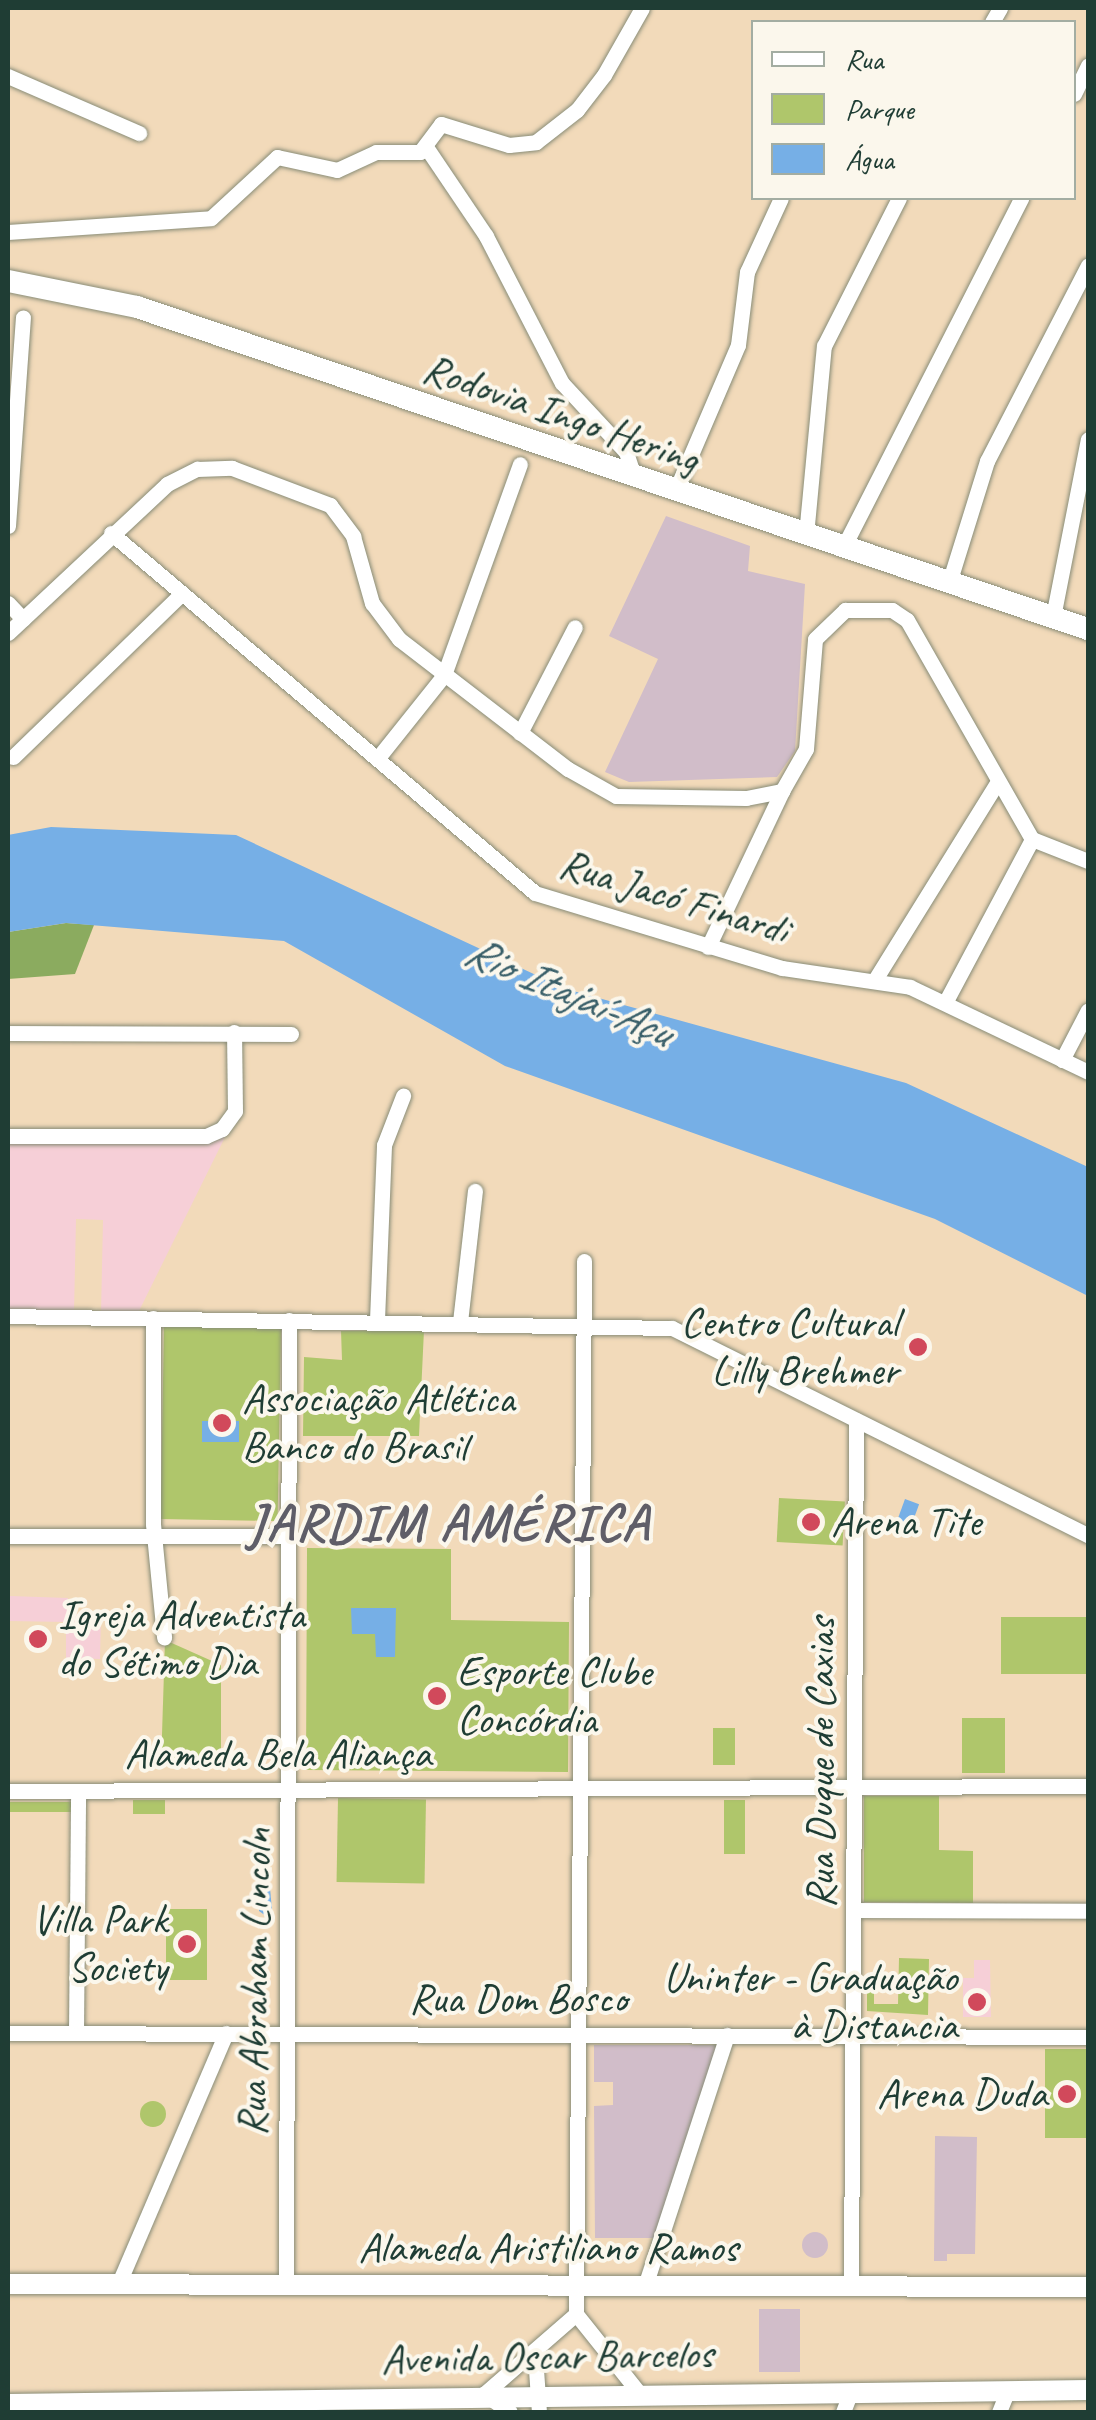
<!DOCTYPE html>
<html>
<head>
<meta charset="utf-8">
<style>
  body { margin:0 }
  #map { position:relative; width:1096px; height:2420px; overflow:hidden; background:#f2daba; font-family:Caveat,sans-serif }
  div>[style] { position:absolute }
  .built>* { inset:0; background:#f6cfd7 }
  .industrial>* { inset:0; background:#d1bdc9; transform-origin:0 0 }
  .round { border-radius:50% }
  .green>* { inset:0; background:#afc66b; transform-origin:0 0 }
  .forest>* { inset:0; background:#8bab5f }
  .water>* { inset:0; background:#76afe6; transform-origin:0 0 }
  .roads { filter:drop-shadow(0 0 2px #888c77) drop-shadow(0 0 2px #888c77) }
  .minor>* { height:15px; margin:-7.5px; padding:0 7.5px; transform-origin:7.5px; border-radius:7.5px; background:#fff }
  .major>* { height:20px; margin:-10px; padding:0 10px; transform-origin:10px; border-radius:10px; background:#fff }
  .highway>* { height:22px; margin:-11px; padding:0 11px; transform-origin:11px; border-radius:11px; background:#fff }
  .dots>* { width:28px; height:28px; translate:-50% -50%; box-sizing:border-box; border:5px solid #fbf7ec; border-radius:50% }
  span { translate:-50% -50%; white-space:nowrap; text-align:center; line-height:1.15; -webkit-text-stroke:8px #fbf7ec; paint-order:stroke }
  .street-label { font-size:42px; color:#1f3d34 }
  .poi-label { font-size:42px; color:#1f3d34 }
  .right { translate:-100% -50%; text-align:right }
  .left { translate:0 -50%; text-align:left }
  .water-label { font-size:45px; color:#395f69; font-style:italic }
  .district-label { font-size:52px; color:#5f5e68; font-weight:700; letter-spacing:2.5px }
  .frame { position:absolute; inset:0; border:10px solid #1f3d34; pointer-events:none }
  .legend { position:absolute; left:751px; top:20px; width:325px; height:180px; box-sizing:border-box; background:#fbf7ec; border:2px solid #a3ada2; margin:0; padding:12px 18px; list-style:none; font-size:30px; color:#1f3d34 }
  .legend li { display:flex; align-items:center; gap:20px; height:50px }
  .legend b { width:50px; border:2px solid #a3ada2 }
</style>
</head>
<body>
<div id="map">
  <div class="built">
    <div style="clip-path:polygon(228px 1131px,138px 1313px,101px 1313px,103px 1220px,76px 1219px,74px 1313px,8px 1312px,8px 1143px)"></div>
    <div style="clip-path:polygon(10px 1596px,68px 1598px,68px 1614px,101px 1615px,100px 1659px,66px 1658px,66px 1622px,10px 1621px)"></div>
    <div style="clip-path:polygon(974px 1960px,990px 1960px,991px 2017px,963px 2017px,963px 1978px,974px 1978px)"></div>
  </div>
  <div class="industrial">
    <div style="clip-path:polygon(666px 516px,750px 546px,748px 571px,805px 584px,795px 751px,777px 777px,629px 782px,605px 772px,658px 659px,609px 636px)"></div>
    <div style="clip-path:polygon(594px 2045px,720px 2045px,654px 2238px,595px 2238px,594px 2106px,613px 2105px,613px 2082px,594px 2082px)"></div>
    <div style="clip-path:polygon(935px 2136px,977px 2137px,975px 2254px,947px 2254px,947px 2261px,934px 2261px)"></div>
    <div class="round" style="left:802px;top:2232px;width:26px;height:26px"></div>
    <div style="left:759px;top:2309px;width:41px;height:63px"></div>
  </div>
  <div class="green">
    <div style="left:164px;top:1325px;width:117px;height:194px;rotate:1deg"></div>
    <div style="clip-path:polygon(424px 1330px,419px 1436px,303px 1436px,304px 1357px,342px 1360px,341px 1331px)"></div>
    <div style="left:779px;top:1498px;width:66px;height:44px;rotate:3deg"></div>
    <div style="clip-path:polygon(307px 1548px,451px 1549px,451px 1620px,569px 1622px,568px 1772px,306px 1770px)"></div>
    <div style="left:1001px;top:1617px;width:87px;height:57px"></div>
    <div style="clip-path:polygon(165px 1640px,221px 1665px,221px 1767px,161px 1766px)"></div>
    <div style="left:962px;top:1718px;width:43px;height:55px"></div>
    <div style="left:713px;top:1728px;width:22px;height:37px"></div>
    <div style="clip-path:polygon(864px 1796px,939px 1796px,939px 1850px,973px 1851px,973px 1903px,864px 1902px)"></div>
    <div style="left:338px;top:1798px;width:88px;height:84px;rotate:1deg"></div>
    <div style="left:133px;top:1800px;width:32px;height:14px"></div>
    <div style="left:724px;top:1800px;width:21px;height:54px"></div>
    <div style="left:9px;top:1802px;width:63px;height:10px"></div>
    <div style="left:166px;top:1909px;width:41px;height:71px"></div>
    <div style="clip-path:polygon(899px 1958px,929px 1959px,928px 2015px,867px 2011px,867px 1981px,874px 1981px,874px 2004px,898px 2004px)"></div>
    <div style="left:1045px;top:2049px;width:43px;height:89px"></div>
    <div class="round" style="left:140px;top:2101px;width:26px;height:26px"></div>
  </div>
  <div class="forest">
    <div style="clip-path:polygon(66px 923px,94px 925px,75px 974px,8px 979px,8px 932px)"></div>
  </div>
  <div class="water">
    <div style="clip-path:polygon(51px 827px,236px 835px,566px 989px,906px 1083px,1088px 1167px,1088px 1296px,935px 1219px,505px 1066px,284px 941px,66px 923px,8px 932px,8px 835px)"></div>
    <div style="left:202px;top:1421px;width:37px;height:21px"></div>
    <div style="left:905px;top:1499px;width:15px;height:33px;rotate:20deg"></div>
    <div style="clip-path:polygon(351px 1608px,396px 1608px,395px 1657px,376px 1657px,375px 1634px,352px 1634px)"></div>
    <div style="clip-path:polygon(259px 1887px,270px 1888px,273px 1921px,259px 1911px)"></div>
  </div>
  <div class="roads">
    <div class="minor">
      <div style="left:992px;top:22px;width:16px;rotate:-60deg"></div>
      <div style="left:8px;top:76px;width:143px;rotate:23.5deg"></div>
      <div style="left:1074px;top:94px;width:32px;rotate:-64deg"></div>
      <div style="left:426px;top:147px;width:107px;rotate:56deg"></div>
      <div style="left:486px;top:236px;width:165px;rotate:62.7deg"></div>
      <div style="left:562px;top:383px;width:94px;rotate:47.2deg"></div>
      <div style="left:626px;top:452px;width:28px;rotate:72deg"></div>
      <div style="left:8px;top:232px;width:203px;rotate:-3.9deg"></div>
      <div style="left:211px;top:218px;width:90px;rotate:-42.7deg"></div>
      <div style="left:277px;top:157px;width:61px;rotate:12.2deg"></div>
      <div style="left:337px;top:170px;width:43px;rotate:-24.8deg"></div>
      <div style="left:376px;top:152px;width:44px"></div>
      <div style="left:420px;top:152px;width:35px;rotate:-53deg"></div>
      <div style="left:441px;top:124px;width:71px;rotate:17.2deg"></div>
      <div style="left:509px;top:145px;width:27px;rotate:-6deg"></div>
      <div style="left:536px;top:142px;width:52px;rotate:-38deg"></div>
      <div style="left:577px;top:110px;width:44px;rotate:-52.4deg"></div>
      <div style="left:604px;top:75px;width:77px;rotate:-60.4deg"></div>
      <div style="left:675px;top:492px;width:160px;rotate:-66.8deg"></div>
      <div style="left:738px;top:345px;width:74px;rotate:-83deg"></div>
      <div style="left:747px;top:272px;width:81px;rotate:-65.3deg"></div>
      <div style="left:8px;top:526px;width:209px;rotate:-85.9deg"></div>
      <div style="left:111px;top:533px;width:556px;rotate:40.33deg"></div>
      <div style="left:535px;top:893px;width:258px;rotate:16.9deg"></div>
      <div style="left:782px;top:968px;width:129px;rotate:8.4deg"></div>
      <div style="left:910px;top:987px;width:197px;rotate:25.5deg"></div>
      <div style="left:806px;top:535px;width:190px;rotate:-84.6deg"></div>
      <div style="left:824px;top:346px;width:166px;rotate:-63.1deg"></div>
      <div style="left:843px;top:548px;width:393px;rotate:-63deg"></div>
      <div style="left:949px;top:583px;width:128px;rotate:-72.7deg"></div>
      <div style="left:987px;top:461px;width:220px;rotate:-62.7deg"></div>
      <div style="left:8px;top:603px;width:22px;rotate:47deg"></div>
      <div style="left:1053px;top:617px;width:181px;rotate:-78.9deg"></div>
      <div style="left:8px;top:633px;width:218px;rotate:-43.1deg"></div>
      <div style="left:167px;top:484px;width:34px;rotate:-27deg"></div>
      <div style="left:197px;top:469px;width:35px;rotate:-2deg"></div>
      <div style="left:232px;top:468px;width:105px;rotate:20.7deg"></div>
      <div style="left:330px;top:505px;width:39px;rotate:53deg"></div>
      <div style="left:353px;top:536px;width:70px;rotate:74.2deg"></div>
      <div style="left:372px;top:603px;width:45px;rotate:53.1deg"></div>
      <div style="left:399px;top:639px;width:213px;rotate:37.6deg"></div>
      <div style="left:568px;top:769px;width:55px;rotate:29.4deg"></div>
      <div style="left:616px;top:796px;width:130px;rotate:0.9deg"></div>
      <div style="left:746px;top:798px;width:37px;rotate:-11deg"></div>
      <div style="left:782px;top:791px;width:48px;rotate:-60.3deg"></div>
      <div style="left:806px;top:749px;width:110px;rotate:-85.3deg"></div>
      <div style="left:815px;top:639px;width:42px;rotate:-44deg"></div>
      <div style="left:845px;top:610px;width:47px"></div>
      <div style="left:892px;top:610px;width:18px;rotate:34deg"></div>
      <div style="left:907px;top:620px;width:252px;rotate:60.3deg"></div>
      <div style="left:1032px;top:839px;width:60px;rotate:21.4deg"></div>
      <div style="left:520px;top:733px;width:119px;rotate:-62.6deg"></div>
      <div style="left:13px;top:757px;width:234px;rotate:-44.1deg"></div>
      <div style="left:377px;top:759px;width:107px;rotate:-51.4deg"></div>
      <div style="left:444px;top:675px;width:224px;rotate:-70.2deg"></div>
      <div style="left:708px;top:947px;width:173px;rotate:-64.6deg"></div>
      <div style="left:876px;top:978px;width:229px;rotate:-58.2deg"></div>
      <div style="left:946px;top:1001px;width:183px;rotate:-62deg"></div>
      <div style="left:8px;top:1033px;width:283px;rotate:0.2deg"></div>
      <div style="left:1062px;top:1060px;width:56px;rotate:-62.5deg"></div>
      <div style="left:8px;top:1136px;width:198px"></div>
      <div style="left:206px;top:1136px;width:17px;rotate:-24deg"></div>
      <div style="left:222px;top:1129px;width:22px;rotate:-54deg"></div>
      <div style="left:235px;top:1111px;width:79px;rotate:-90.7deg"></div>
      <div style="left:8px;top:1316px;width:664px;rotate:1.04deg"></div>
      <div style="left:672px;top:1328px;width:465px;rotate:26.5deg"></div>
      <div style="left:153px;top:1318px;width:206px;rotate:90deg"></div>
      <div style="left:153px;top:1524px;width:114px;rotate:84.4deg"></div>
      <div style="left:377px;top:1320px;width:175px;rotate:-87.7deg"></div>
      <div style="left:384px;top:1145px;width:53px;rotate:-68.8deg"></div>
      <div style="left:460px;top:1322px;width:132px;rotate:-83.5deg"></div>
      <div style="left:8px;top:1536px;width:283px"></div>
      <div style="left:8px;top:1791px;width:1080px;rotate:-0.27deg"></div>
      <div style="left:856px;top:1910px;width:232px;rotate:0.2deg"></div>
      <div style="left:8px;top:2033px;width:1080px;rotate:0.21deg"></div>
      <div style="left:76px;top:2033px;width:242px;rotate:-89.5deg"></div>
      <div style="left:118px;top:2285px;width:274px;rotate:-66.8deg"></div>
      <div style="left:286px;top:2285px;width:965px;rotate:-89.82deg"></div>
      <div style="left:645px;top:2286px;width:264px;rotate:-71.9deg"></div>
      <div style="left:851px;top:2286px;width:866px;rotate:-89.67deg"></div>
      <div style="left:576px;top:2314px;width:1053px;rotate:-89.56deg"></div>
      <div style="left:576px;top:2314px;width:101px;rotate:51.4deg"></div>
      <div style="left:535px;top:2355px;width:57px;rotate:86deg"></div>
      <div style="left:510px;top:2412px;width:32px;rotate:-145deg"></div>
      <div style="left:484px;top:2394px;width:122px;rotate:-41deg"></div>
      <div style="left:843px;top:2412px;width:22px;rotate:-69deg"></div>
      <div style="left:999px;top:2412px;width:24px;rotate:-68deg"></div>
    </div>
    <div class="major">
      <div style="left:8px;top:2284px;width:1080px;rotate:0.16deg"></div>
      <div style="left:8px;top:2404px;width:1080px;rotate:-0.74deg"></div>
    </div>
    <div class="highway">
      <div style="left:8px;top:281px;width:132px;rotate:11.4deg"></div>
      <div style="left:137px;top:307px;width:1004px;rotate:18.71deg"></div>
    </div>
  </div>
  <div class="dots">
    <div style="left:918px;top:1347px;background:#d1495b"></div>
    <div style="left:222px;top:1423px;background:#d1495b"></div>
    <div style="left:811px;top:1522px;background:#d1495b"></div>
    <div style="left:38px;top:1639px;background:#d1495b"></div>
    <div style="left:437px;top:1696px;background:#d1495b"></div>
    <div style="left:187px;top:1944px;background:#d1495b"></div>
    <div style="left:977px;top:2002px;background:#d1495b"></div>
    <div style="left:1067px;top:2094px;background:#d1495b"></div>
  </div>
  <div class="street-label">
    <span style="left:561px;top:414px;rotate:19deg">Rodovia Ingo Hering</span>
    <span style="left:674px;top:897px;rotate:17deg">Rua Jacó Finardi</span>
    <span style="left:278px;top:1754px">Alameda Bela Aliança</span>
    <span style="left:821px;top:1763px;rotate:-90deg">Rua Duque de Caxias</span>
    <span style="left:255px;top:1982px;rotate:-89deg">Rua Abraham Lincoln</span>
    <span style="left:518px;top:1999px">Rua Dom Bosco</span>
    <span style="left:548px;top:2248px">Alameda Aristiliano Ramos</span>
    <span style="left:547px;top:2357px;rotate:-1deg">Avenida Oscar Barcelos</span>
  </div>
  <div class="poi-label">
    <span class="right" style="left:898px;top:1347px">Centro Cultural<br>Lilly Brehmer</span>
    <span class="left" style="left:242px;top:1423px">Associação Atlética<br>Banco do Brasil</span>
    <span class="left" style="left:831px;top:1522px">Arena Tite</span>
    <span class="left" style="left:58px;top:1639px">Igreja Adventista<br>do Sétimo Dia</span>
    <span class="left" style="left:457px;top:1696px">Esporte Clube<br>Concórdia</span>
    <span class="right" style="left:167px;top:1944px">Villa Park<br>Society</span>
    <span class="right" style="left:957px;top:2002px">Uninter - Graduação<br>à Distancia</span>
    <span class="right" style="left:1047px;top:2094px">Arena Duda</span>
  </div>
  <div class="water-label">
    <span style="left:568px;top:991px;rotate:23deg">Rio Itajaí-Açu</span>
  </div>
  <div class="district-label">
    <span style="left:449px;top:1524px">JARDIM AMÉRICA</span>
  </div>
  <div class="frame"></div>
  <ul class="legend">
  <li><b style="height:12px;background:#fff"></b>Rua</li>
  <li><b style="height:28px;background:#afc66b"></b>Parque</li>
  <li><b style="height:28px;background:#76afe6"></b>Água</li>
  </ul>
</div>
</body>
</html>
